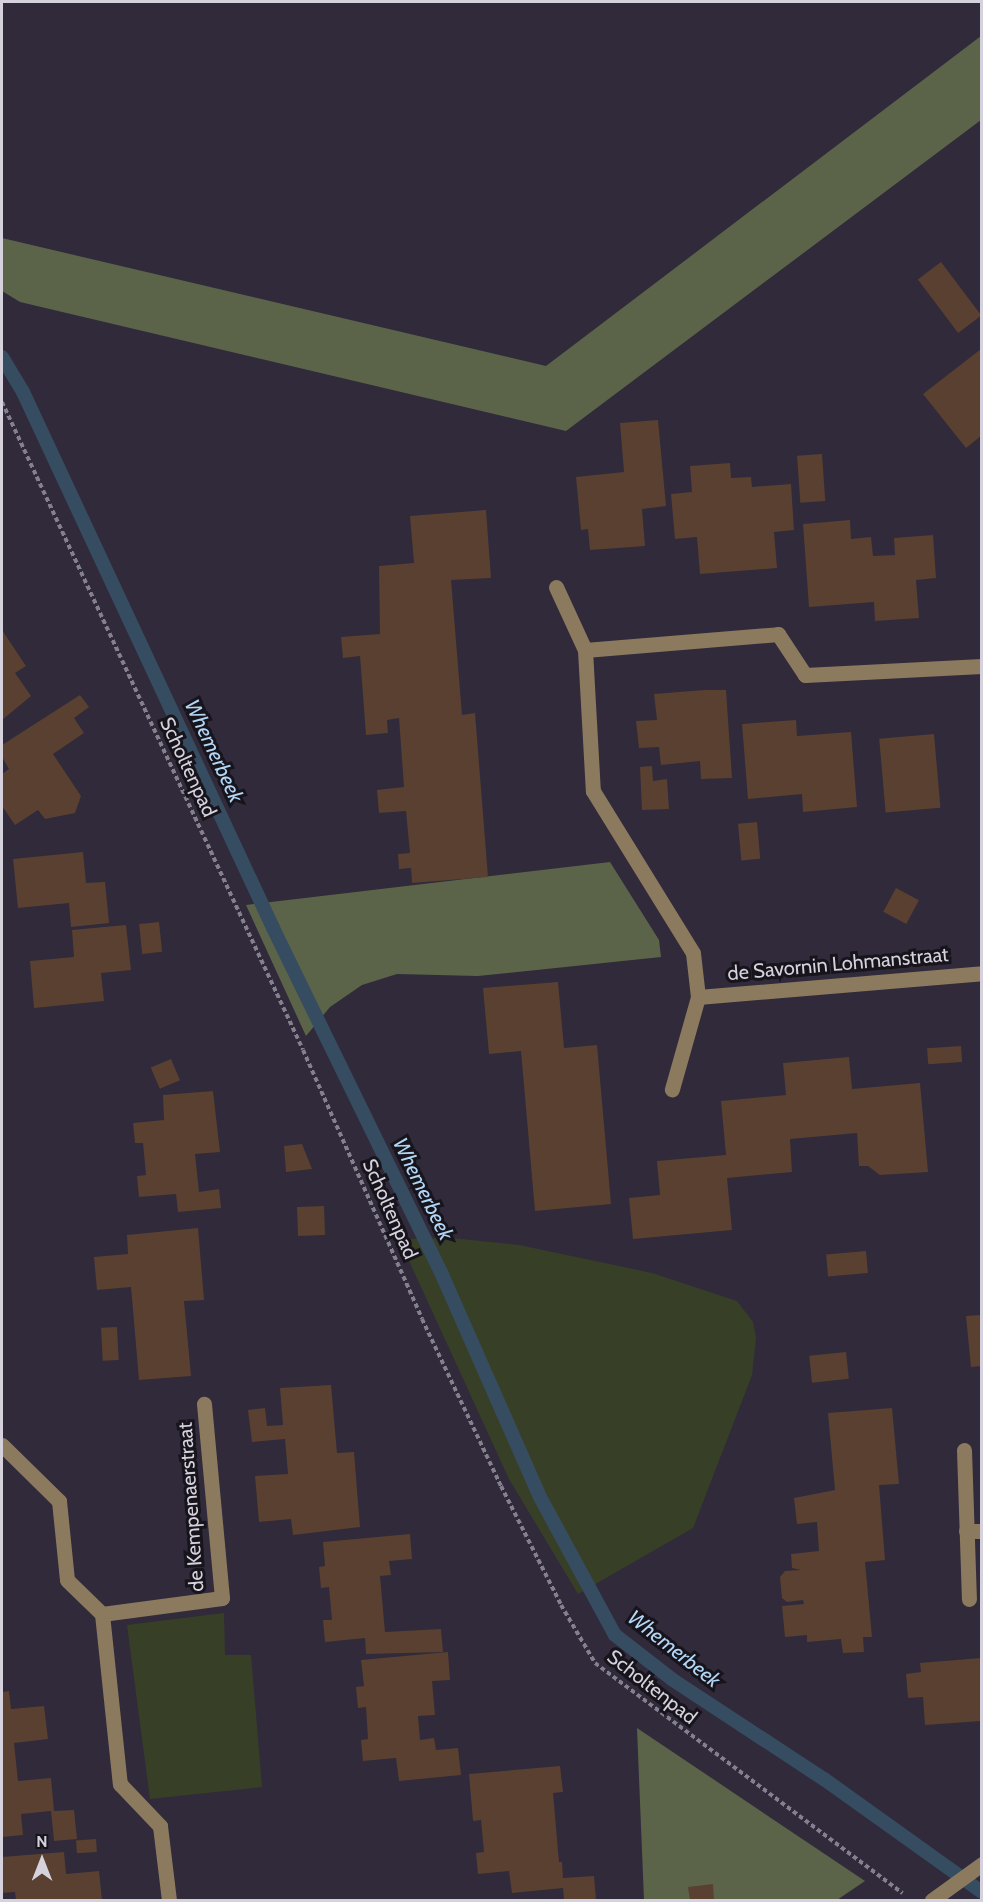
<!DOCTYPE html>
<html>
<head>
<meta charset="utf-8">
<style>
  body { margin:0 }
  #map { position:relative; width:983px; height:1902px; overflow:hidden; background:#302a3b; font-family:Cabin,sans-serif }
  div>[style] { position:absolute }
  .green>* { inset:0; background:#374026 }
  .forest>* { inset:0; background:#5b6449 }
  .stream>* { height:14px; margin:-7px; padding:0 7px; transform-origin:7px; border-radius:7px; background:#364d61 }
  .building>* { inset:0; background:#594030; transform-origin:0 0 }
  .path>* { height:4px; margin-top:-2px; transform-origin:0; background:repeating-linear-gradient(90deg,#84808e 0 4.5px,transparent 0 7.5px) }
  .minor>* { height:15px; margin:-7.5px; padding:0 7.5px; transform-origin:7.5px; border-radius:7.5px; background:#8c7a5e }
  span { translate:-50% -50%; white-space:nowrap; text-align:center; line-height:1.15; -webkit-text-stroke:6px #17141c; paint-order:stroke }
  .street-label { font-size:20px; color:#d5d2dd }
  .water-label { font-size:21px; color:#b2d6f6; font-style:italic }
  .frame { position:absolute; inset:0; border:3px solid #d5d2dd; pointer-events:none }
  .north { position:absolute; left:12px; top:1830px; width:60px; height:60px; -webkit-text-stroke:4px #17141c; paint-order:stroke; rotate:0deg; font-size:16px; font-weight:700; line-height:24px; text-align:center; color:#d5d2dd }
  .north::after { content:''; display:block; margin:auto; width:21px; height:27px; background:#d5d2dd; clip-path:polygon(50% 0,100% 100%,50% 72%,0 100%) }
</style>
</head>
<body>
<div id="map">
  <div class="green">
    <div style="clip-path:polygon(451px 1238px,519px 1245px,652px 1273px,737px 1301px,753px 1322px,756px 1338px,752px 1375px,693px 1528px,578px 1594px,509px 1479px,399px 1239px)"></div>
    <div style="clip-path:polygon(224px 1613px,225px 1655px,251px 1655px,262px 1787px,150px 1799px,127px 1625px)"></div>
  </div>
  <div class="forest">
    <div style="clip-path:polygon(981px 36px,981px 120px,566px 431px,20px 302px,2px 291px,2px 238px,546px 366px)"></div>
    <div style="clip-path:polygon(610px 862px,659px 940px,661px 957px,478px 976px,397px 974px,362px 985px,330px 1007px,306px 1036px,246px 905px)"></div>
    <div style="clip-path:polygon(637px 1728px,865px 1881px,837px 1900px,644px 1900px)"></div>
  </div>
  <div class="stream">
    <div style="left:2px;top:357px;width:41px;rotate:59deg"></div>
    <div style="left:23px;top:392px;width:591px;rotate:64.99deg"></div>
    <div style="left:273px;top:928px;width:388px;rotate:64deg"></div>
    <div style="left:443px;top:1277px;width:240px;rotate:66.2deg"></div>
    <div style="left:540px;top:1497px;width:157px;rotate:61.5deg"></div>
    <div style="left:615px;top:1635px;width:73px;rotate:37.8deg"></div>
    <div style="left:673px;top:1680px;width:181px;rotate:33.3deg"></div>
    <div style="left:824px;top:1779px;width:194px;rotate:35.6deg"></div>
  </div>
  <div class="building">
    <div style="left:941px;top:262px;width:67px;height:29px;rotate:53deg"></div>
    <div style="clip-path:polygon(981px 349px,981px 436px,966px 448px,923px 394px)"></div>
    <div style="clip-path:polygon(658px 420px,666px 506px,642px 509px,645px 546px,590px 550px,588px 529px,581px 530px,576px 477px,624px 472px,620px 423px)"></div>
    <div style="left:822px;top:454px;width:47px;height:25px;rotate:86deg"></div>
    <div style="clip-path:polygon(730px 463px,731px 478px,751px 477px,752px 487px,791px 484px,794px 530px,774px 532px,777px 568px,700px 574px,697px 537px,675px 539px,671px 494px,692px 492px,690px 466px)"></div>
    <div style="clip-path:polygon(486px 510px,491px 578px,451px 580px,462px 715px,475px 713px,488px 877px,412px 883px,411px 868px,399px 869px,398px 854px,410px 853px,406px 811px,379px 813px,377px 790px,404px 787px,399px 718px,387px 720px,388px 733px,366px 735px,360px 656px,343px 658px,341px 637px,380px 634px,379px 566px,414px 563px,410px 516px)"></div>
    <div style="clip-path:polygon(850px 520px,851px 539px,871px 537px,873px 556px,895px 555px,894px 538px,933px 535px,936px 578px,916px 580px,919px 618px,875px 621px,874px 602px,809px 607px,803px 524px)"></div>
    <div style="clip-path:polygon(2px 630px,26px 666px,15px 673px,31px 696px,2px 720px)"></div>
    <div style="clip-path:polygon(705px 690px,726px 690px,732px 778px,701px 779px,700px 761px,661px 765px,659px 747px,639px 748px,636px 721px,657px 720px,654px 694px)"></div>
    <div style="clip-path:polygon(80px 695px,89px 707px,74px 718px,84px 733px,53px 754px,81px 796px,75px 813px,45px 819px,38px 810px,15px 825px,2px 806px,2px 774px,9px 769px,2px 757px,2px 745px)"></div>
    <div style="clip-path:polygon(796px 720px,797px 736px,851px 732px,857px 807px,803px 812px,802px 794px,748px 799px,742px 724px)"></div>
    <div style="left:934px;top:734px;width:74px;height:55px;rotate:85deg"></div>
    <div style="clip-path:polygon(652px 766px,653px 781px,667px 779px,669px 809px,642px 810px,640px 767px)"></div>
    <div style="left:757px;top:822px;width:37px;height:19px;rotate:85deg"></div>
    <div style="clip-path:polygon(83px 852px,86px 883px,105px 882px,109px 923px,71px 927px,69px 903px,18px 908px,13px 859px)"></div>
    <div style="left:896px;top:888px;width:26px;height:27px;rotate:28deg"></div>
    <div style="left:159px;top:922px;width:30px;height:20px;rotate:84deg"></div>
    <div style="clip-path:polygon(126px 925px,131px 970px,101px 973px,104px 1001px,34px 1008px,30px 961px,74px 957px,72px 930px)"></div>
    <div style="clip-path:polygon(558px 982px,564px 1048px,597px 1045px,611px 1204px,535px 1211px,521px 1051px,489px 1054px,483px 988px)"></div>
    <div style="left:961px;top:1046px;width:16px;height:34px;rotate:86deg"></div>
    <div style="clip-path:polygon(849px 1057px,852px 1089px,920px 1083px,928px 1172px,880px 1175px,868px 1166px,859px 1166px,857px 1133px,790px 1139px,792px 1172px,727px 1178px,732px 1230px,633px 1239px,629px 1198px,660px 1195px,657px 1161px,726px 1155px,721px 1101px,786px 1095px,783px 1063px)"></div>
    <div style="left:171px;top:1059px;width:23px;height:22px;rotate:67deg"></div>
    <div style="clip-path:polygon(213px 1091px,220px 1152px,195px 1154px,199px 1192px,219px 1189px,221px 1208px,178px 1212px,176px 1194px,139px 1197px,137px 1176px,146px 1175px,143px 1143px,135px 1143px,133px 1123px,164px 1120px,163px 1095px)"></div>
    <div style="clip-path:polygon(302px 1144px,312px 1169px,286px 1172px,284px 1146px)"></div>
    <div style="left:324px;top:1206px;width:29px;height:27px;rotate:88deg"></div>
    <div style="clip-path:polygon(198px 1228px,204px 1300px,184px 1301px,191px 1376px,139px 1380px,131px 1287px,97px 1290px,94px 1257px,128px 1254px,127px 1235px)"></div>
    <div style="left:866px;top:1251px;width:22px;height:40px;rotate:85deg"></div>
    <div style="clip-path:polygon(981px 1315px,981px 1366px,971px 1367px,966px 1316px)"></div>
    <div style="left:117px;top:1327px;width:33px;height:16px;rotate:87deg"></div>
    <div style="left:846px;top:1352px;width:27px;height:37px;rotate:84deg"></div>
    <div style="clip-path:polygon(331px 1385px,337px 1453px,354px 1452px,360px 1527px,293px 1535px,291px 1519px,259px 1522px,255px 1476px,288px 1474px,285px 1439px,252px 1442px,248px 1410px,265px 1408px,267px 1426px,283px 1425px,280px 1388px)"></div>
    <div style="clip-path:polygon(892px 1408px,899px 1484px,879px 1485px,885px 1560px,865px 1562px,872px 1637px,863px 1637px,864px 1652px,843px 1653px,841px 1639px,807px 1642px,807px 1635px,785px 1637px,782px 1606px,804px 1604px,803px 1600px,787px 1602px,782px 1598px,780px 1577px,785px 1571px,801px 1570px,792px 1568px,791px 1554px,819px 1551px,817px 1522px,797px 1524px,794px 1498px,835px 1490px,828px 1413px)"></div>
    <div style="clip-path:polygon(410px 1534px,412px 1559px,389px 1561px,391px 1575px,380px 1576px,385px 1632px,441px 1629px,443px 1652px,366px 1654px,365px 1638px,325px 1642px,323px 1620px,332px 1620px,329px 1587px,321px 1588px,319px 1567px,325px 1566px,323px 1542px)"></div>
    <div style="clip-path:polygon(448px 1652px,450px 1680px,432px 1681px,435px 1715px,418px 1716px,420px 1740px,434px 1738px,436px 1750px,458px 1748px,461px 1775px,399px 1781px,396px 1758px,363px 1761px,361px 1740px,368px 1739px,366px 1707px,358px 1708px,356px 1687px,364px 1686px,361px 1660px)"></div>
    <div style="clip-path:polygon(981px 1658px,981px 1721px,925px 1725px,923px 1697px,908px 1698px,906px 1674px,921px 1672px,920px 1663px)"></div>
    <div style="clip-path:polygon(9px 1691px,11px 1709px,44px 1706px,48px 1739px,14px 1743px,18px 1781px,51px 1778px,54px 1811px,74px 1810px,77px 1839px,54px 1841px,51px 1811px,21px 1814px,23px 1835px,2px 1837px,2px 1692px)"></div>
    <div style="clip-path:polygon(560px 1766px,563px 1792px,553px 1793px,559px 1862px,562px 1862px,563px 1878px,594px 1876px,596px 1900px,564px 1900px,563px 1888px,512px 1893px,509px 1871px,478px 1874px,476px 1853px,484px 1852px,481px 1820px,473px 1821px,469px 1774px)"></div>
    <div style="left:96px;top:1839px;width:13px;height:20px;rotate:86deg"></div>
    <div style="clip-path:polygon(64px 1852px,66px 1874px,99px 1871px,102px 1900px,16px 1900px,15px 1892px,2px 1893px,2px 1857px)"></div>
    <div style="clip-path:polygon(713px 1884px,714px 1900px,690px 1900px,688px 1887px)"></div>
  </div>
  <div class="path">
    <div style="left:2px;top:402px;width:714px;rotate:65.08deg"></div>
    <div style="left:303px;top:1050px;width:294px;rotate:66.1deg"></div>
    <div style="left:422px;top:1319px;width:185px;rotate:64.7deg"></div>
    <div style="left:501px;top:1486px;width:133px;rotate:63.2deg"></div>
    <div style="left:561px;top:1605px;width:67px;rotate:59.6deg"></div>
    <div style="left:595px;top:1663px;width:384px;rotate:36.8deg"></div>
  </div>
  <div class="minor">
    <div style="left:556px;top:587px;width:69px;rotate:65.3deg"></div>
    <div style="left:585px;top:650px;width:141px;rotate:86.8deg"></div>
    <div style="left:593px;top:791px;width:190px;rotate:58.3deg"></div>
    <div style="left:693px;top:953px;width:44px;rotate:83.5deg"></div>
    <div style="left:698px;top:997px;width:96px;rotate:105.8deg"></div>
    <div style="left:585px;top:650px;width:194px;rotate:-4.7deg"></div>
    <div style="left:778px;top:634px;width:49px;rotate:56.6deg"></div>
    <div style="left:805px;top:675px;width:177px;rotate:-2.9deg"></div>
    <div style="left:698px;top:997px;width:285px;rotate:-4.8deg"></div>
    <div style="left:2px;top:1445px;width:80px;rotate:44.5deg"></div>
    <div style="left:59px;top:1501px;width:79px;rotate:84.2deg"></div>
    <div style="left:67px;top:1580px;width:49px;rotate:44.2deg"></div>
    <div style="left:102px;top:1614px;width:171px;rotate:84deg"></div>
    <div style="left:120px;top:1784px;width:58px;rotate:46.4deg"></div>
    <div style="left:160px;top:1826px;width:75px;rotate:83.1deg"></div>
    <div style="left:964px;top:1450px;width:149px;rotate:88.1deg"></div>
    <div style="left:966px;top:1531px;width:16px"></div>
    <div style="left:102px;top:1614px;width:121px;rotate:-7.6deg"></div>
    <div style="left:222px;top:1598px;width:195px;rotate:-95.3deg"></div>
    <div style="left:932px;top:1900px;width:62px;rotate:-35.8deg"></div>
  </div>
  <div class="street-label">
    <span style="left:188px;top:767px;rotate:65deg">Scholtenpad</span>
    <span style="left:838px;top:964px;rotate:-5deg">de Savornin Lohmanstraat</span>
    <span style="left:390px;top:1209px;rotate:66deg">Scholtenpad</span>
    <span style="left:191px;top:1507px;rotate:-94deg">de Kempenaerstraat</span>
    <span style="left:652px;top:1687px;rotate:38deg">Scholtenpad</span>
  </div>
  <div class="water-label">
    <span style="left:214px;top:751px;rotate:65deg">Whemerbeek</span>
    <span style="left:423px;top:1189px;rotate:64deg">Whemerbeek</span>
    <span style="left:674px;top:1649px;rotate:38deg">Whemerbeek</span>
  </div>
  <div class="frame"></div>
  <div class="north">N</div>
</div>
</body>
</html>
